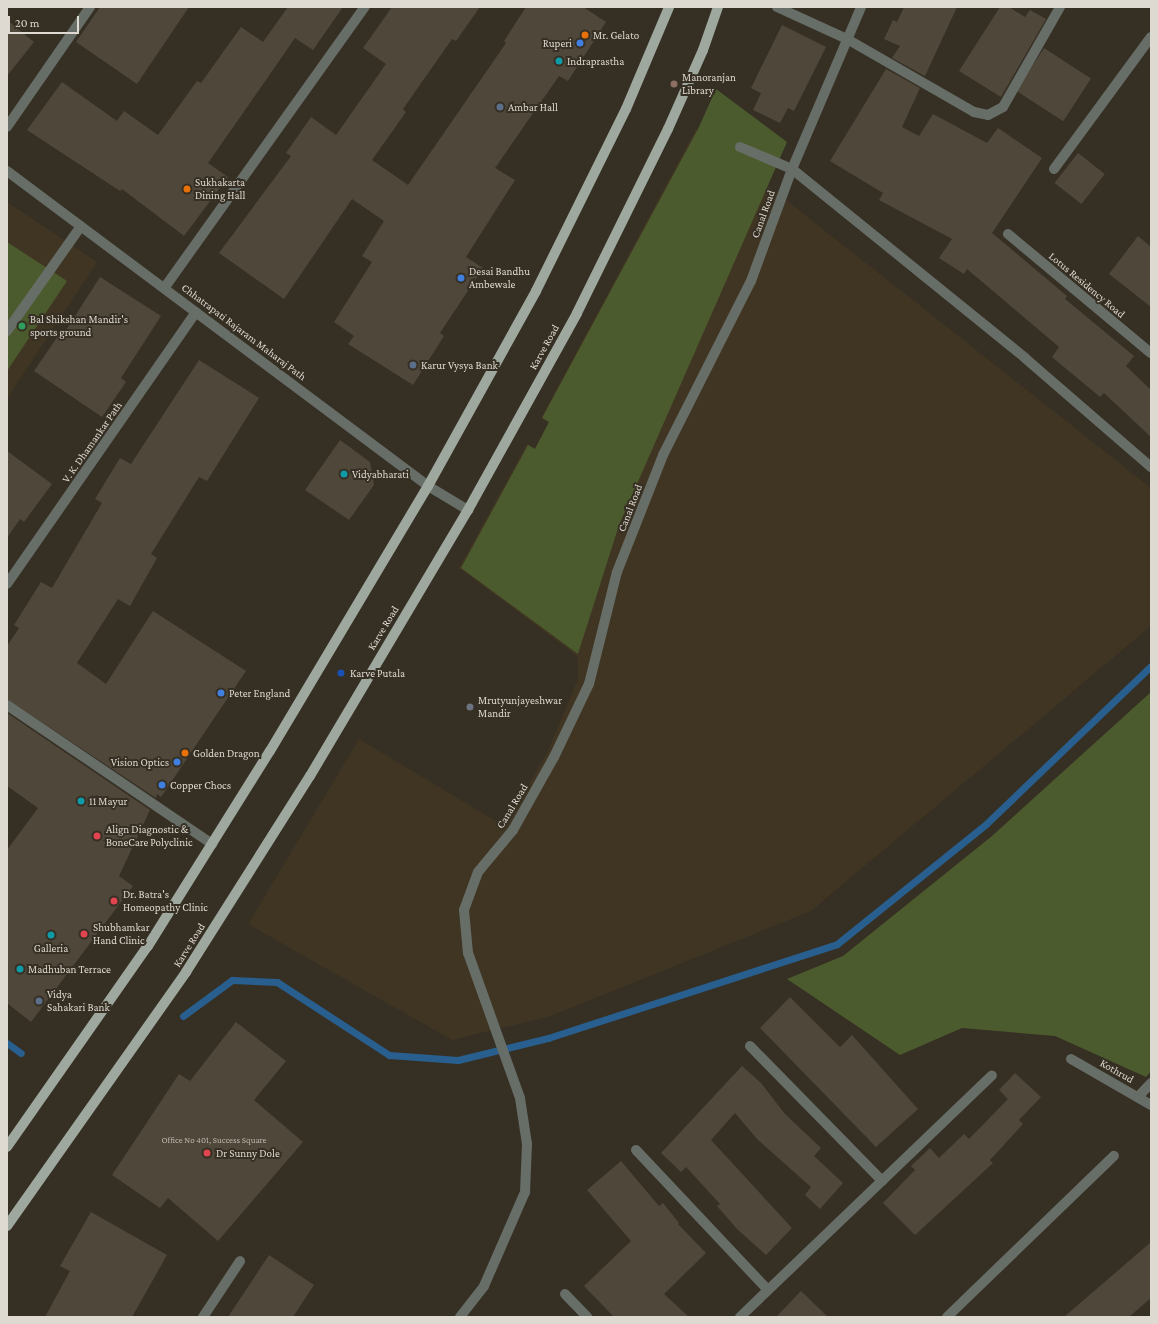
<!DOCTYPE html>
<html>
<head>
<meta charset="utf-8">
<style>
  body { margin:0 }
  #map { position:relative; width:1158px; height:1324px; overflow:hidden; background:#362f23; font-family:"Crimson Pro",serif }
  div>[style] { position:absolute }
  .built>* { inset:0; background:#403523 }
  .green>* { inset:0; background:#4c5b2d }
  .stream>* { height:7px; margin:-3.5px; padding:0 3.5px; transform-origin:3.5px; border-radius:3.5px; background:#295f8f }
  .building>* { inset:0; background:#4f473a; transform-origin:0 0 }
  .minor>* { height:10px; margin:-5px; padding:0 5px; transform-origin:5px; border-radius:5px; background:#676d67 }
  .major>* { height:10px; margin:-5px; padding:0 5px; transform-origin:5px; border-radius:5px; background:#9ea89e }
  .dots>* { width:11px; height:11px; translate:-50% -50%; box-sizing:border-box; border:2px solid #362f23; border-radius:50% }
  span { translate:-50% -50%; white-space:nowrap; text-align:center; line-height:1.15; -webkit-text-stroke:4px #362f23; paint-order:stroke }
  .number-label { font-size:9px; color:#bab4ab }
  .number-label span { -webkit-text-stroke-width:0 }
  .poi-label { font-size:11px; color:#ded9d1 }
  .left { translate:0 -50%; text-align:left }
  .right { translate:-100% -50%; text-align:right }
  .street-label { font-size:11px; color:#ded9d1 }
  .frame { position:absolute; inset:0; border:8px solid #ded9d1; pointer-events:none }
  .scale { position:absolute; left:8px; top:16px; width:71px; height:18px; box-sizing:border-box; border:2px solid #ded9d1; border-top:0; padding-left:5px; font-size:12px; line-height:14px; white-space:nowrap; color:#ded9d1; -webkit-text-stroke:3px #362f23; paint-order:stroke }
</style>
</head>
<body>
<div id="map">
  <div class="built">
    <div style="clip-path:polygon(696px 129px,1151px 488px,1151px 626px,811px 911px,548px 1017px,452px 1040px,248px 924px,359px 739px,504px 826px,547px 753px,578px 679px,577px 656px,459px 568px,527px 444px,535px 448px,549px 422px,541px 418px)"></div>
    <div style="clip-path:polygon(7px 202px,97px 262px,7px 399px)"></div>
  </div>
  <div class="green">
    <div style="clip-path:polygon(716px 89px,787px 142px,619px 525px,578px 654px,461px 568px,528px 445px,535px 449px,549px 422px,542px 418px,698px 129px)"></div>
    <div style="clip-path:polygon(7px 242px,67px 281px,7px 371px)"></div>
    <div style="clip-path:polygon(1151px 692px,1151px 1071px,1146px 1077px,1055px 1036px,962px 1028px,900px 1055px,787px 979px,843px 956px,992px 836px)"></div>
  </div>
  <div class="stream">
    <div style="left:183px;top:1016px;width:61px;rotate:-36.3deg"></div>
    <div style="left:232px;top:980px;width:45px;rotate:2.5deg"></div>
    <div style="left:277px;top:982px;width:134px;rotate:33.1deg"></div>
    <div style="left:389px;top:1055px;width:69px;rotate:4.1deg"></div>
    <div style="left:458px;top:1060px;width:93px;rotate:-13.7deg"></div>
    <div style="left:548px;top:1038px;width:304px;rotate:-18deg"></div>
    <div style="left:837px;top:944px;width:191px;rotate:-38.8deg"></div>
    <div style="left:986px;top:824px;width:228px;rotate:-43.8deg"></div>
    <div style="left:7px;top:1043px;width:17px;rotate:36deg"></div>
  </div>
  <div class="building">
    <div style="clip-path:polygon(100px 7px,189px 7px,137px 84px,76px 42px)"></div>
    <div style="clip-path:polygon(288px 7px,343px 7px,313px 50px,295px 38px,243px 113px,208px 163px,228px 177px,184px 236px,122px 189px,120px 191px,27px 130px,62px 82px,117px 121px,124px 111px,158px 135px,197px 81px,201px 83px,241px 27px,263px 42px)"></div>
    <div style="clip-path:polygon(392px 7px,480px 7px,456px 41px,452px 39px,403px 109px,406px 112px,372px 160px,408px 185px,506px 43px,504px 41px,526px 7px,583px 7px,606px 22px,568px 81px,559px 76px,495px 168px,515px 180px,466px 257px,483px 268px,440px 333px,444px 336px,413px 385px,348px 344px,354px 336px,334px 322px,372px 262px,362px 256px,384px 221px,352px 199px,284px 299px,219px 253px,291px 156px,286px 153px,311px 117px,336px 135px,386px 64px,363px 48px)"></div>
    <div style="clip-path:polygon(904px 7px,957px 7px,925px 76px,892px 58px,900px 46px,884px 39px,893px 20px,897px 22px)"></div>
    <div style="clip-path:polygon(1000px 7px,1009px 7px,1025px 17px,1030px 10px,1046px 19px,1001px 97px,959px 71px)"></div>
    <div style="clip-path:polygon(7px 20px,34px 42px,7px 76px)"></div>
    <div style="clip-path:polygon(782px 25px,826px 47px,794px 111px,788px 108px,780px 123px,753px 110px,761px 93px,751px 88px)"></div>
    <div style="left:1044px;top:48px;width:56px;height:51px;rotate:33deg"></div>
    <div style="clip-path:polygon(886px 69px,920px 88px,902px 127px,919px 136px,933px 114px,987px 143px,998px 128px,1042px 158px,992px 233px,1067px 296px,1065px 299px,1134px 356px,1126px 366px,1151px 390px,1151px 437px,1104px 393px,1100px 397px,1052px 357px,1059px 347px,967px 269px,964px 274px,939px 258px,952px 239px,879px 200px,883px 193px,830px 161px)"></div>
    <div style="left:1078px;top:153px;width:34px;height:38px;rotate:38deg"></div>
    <div style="clip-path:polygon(1138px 236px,1151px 247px,1151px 307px,1109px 274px)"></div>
    <div style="clip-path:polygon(100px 277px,161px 316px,121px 378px,126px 382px,102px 417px,34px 371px,58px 336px,61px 338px)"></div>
    <div style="clip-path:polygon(199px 360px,259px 398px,207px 481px,199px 477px,151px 554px,157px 558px,130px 606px,118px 599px,77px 663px,106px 684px,153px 611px,246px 671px,161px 797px,157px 794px,156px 798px,7px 699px,7px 646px,19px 628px,14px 625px,41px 582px,52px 588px,102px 503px,95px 499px,120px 458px,131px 464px)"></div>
    <div style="clip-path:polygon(340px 440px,370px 462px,374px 485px,349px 520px,305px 490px)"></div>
    <div style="clip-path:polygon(7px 451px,52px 484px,24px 522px,20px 519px,7px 538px)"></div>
    <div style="clip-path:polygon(7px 713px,150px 810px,119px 876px,133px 886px,31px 1022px,7px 1003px,7px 850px,38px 808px,7px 786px)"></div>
    <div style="clip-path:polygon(790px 997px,840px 1047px,852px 1035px,918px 1109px,876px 1147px,760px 1028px)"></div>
    <div style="clip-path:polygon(236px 1022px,286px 1061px,254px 1100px,303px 1142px,218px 1241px,168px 1198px,160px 1208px,112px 1175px,179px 1074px,190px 1081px)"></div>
    <div style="clip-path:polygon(742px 1066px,761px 1083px,785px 1114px,821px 1148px,814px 1156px,843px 1183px,820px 1209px,805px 1195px,811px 1187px,757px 1139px,735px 1113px,711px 1140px,792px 1228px,766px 1255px,737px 1229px,717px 1206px,720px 1204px,686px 1167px,681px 1172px,661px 1153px)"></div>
    <div style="clip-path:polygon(1015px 1073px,1041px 1097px,1019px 1120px,1023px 1124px,990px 1160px,993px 1163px,915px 1235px,883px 1203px,915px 1170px,911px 1166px,930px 1148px,939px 1158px,964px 1134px,969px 1139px,1008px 1099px,999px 1090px)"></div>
    <div style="clip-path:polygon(621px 1161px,659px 1206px,663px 1203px,679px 1223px,678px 1224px,706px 1253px,664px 1294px,689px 1317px,614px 1317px,584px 1286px,631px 1241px,587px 1190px)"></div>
    <div style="clip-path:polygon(91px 1212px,167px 1255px,132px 1317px,45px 1317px,70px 1271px,60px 1266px)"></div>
    <div style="clip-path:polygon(1151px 1242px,1151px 1298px,1129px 1317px,1064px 1317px)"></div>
    <div style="clip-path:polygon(269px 1255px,314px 1285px,293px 1317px,228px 1317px)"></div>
    <div style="clip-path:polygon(801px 1291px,828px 1317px,776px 1317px)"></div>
  </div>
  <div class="minor">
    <div style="left:777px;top:7px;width:77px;rotate:24.6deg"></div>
    <div style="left:847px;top:39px;width:146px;rotate:29.9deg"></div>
    <div style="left:974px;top:112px;width:14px;rotate:12deg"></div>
    <div style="left:988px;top:115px;width:17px;rotate:-28deg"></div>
    <div style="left:1003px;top:107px;width:115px;rotate:-60.3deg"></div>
    <div style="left:7px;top:127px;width:146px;rotate:-55.3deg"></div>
    <div style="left:740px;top:147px;width:56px;rotate:22.9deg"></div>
    <div style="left:792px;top:169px;width:300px;rotate:39deg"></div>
    <div style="left:1025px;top:358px;width:167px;rotate:40.9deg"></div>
    <div style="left:1054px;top:169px;width:164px;rotate:-53.7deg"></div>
    <div style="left:7px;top:171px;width:526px;rotate:36.8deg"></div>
    <div style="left:428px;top:486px;width:47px;rotate:31deg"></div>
    <div style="left:1008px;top:234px;width:186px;rotate:39.8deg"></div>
    <div style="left:165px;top:287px;width:344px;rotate:-54.5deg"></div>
    <div style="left:7px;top:331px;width:128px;rotate:-54.8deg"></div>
    <div style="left:7px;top:584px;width:331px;rotate:-55.2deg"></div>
    <div style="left:7px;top:705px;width:248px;rotate:34.1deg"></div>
    <div style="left:750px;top:1046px;width:189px;rotate:45.6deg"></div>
    <div style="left:1071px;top:1059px;width:92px;rotate:29.9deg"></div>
    <div style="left:1138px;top:1097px;width:19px;rotate:-47deg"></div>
    <div style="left:636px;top:1150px;width:192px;rotate:46.7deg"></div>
    <div style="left:565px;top:1294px;width:32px;rotate:46deg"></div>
    <div style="left:203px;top:1317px;width:67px;rotate:-56.5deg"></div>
    <div style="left:460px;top:1317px;width:39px;rotate:-52deg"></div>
    <div style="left:484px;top:1286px;width:103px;rotate:-66.4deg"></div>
    <div style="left:525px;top:1192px;width:48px;rotate:-87.6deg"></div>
    <div style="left:527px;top:1144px;width:47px;rotate:-98.7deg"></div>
    <div style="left:520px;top:1098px;width:154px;rotate:-109.7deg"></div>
    <div style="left:468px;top:953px;width:43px;rotate:-95.3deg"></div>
    <div style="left:464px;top:910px;width:40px;rotate:-69.8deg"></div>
    <div style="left:478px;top:872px;width:55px;rotate:-50.2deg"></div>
    <div style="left:513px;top:830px;width:84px;rotate:-60.7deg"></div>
    <div style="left:554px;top:757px;width:81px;rotate:-64.4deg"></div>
    <div style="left:589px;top:684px;width:115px;rotate:-76deg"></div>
    <div style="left:617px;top:572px;width:126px;rotate:-68.5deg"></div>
    <div style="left:663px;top:455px;width:195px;rotate:-63.2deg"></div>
    <div style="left:751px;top:281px;width:119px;rotate:-69.9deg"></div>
    <div style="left:792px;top:169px;width:176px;rotate:-66.9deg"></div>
    <div style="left:740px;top:1317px;width:349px;rotate:-43.8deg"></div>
    <div style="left:947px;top:1317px;width:232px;rotate:-44deg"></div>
  </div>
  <div class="major">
    <div style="left:7px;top:1147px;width:246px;rotate:-55deg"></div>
    <div style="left:148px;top:946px;width:230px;rotate:-58deg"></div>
    <div style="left:270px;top:751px;width:309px;rotate:-59.2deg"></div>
    <div style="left:428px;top:486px;width:223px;rotate:-61deg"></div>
    <div style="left:536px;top:291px;width:203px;rotate:-63.7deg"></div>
    <div style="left:626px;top:109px;width:111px;rotate:-67.1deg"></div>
    <div style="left:7px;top:1226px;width:311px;rotate:-54.8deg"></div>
    <div style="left:186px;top:972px;width:232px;rotate:-57.7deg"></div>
    <div style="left:310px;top:776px;width:309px;rotate:-59.3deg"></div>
    <div style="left:468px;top:510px;width:225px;rotate:-61deg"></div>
    <div style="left:577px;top:313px;width:205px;rotate:-63.7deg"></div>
    <div style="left:668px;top:129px;width:86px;rotate:-66.1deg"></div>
    <div style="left:703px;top:50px;width:46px;rotate:-70.8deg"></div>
  </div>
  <div class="dots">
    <div style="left:585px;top:35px;background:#e8710a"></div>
    <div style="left:580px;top:43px;background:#3f7fe0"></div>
    <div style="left:559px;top:61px;background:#0f9aa8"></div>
    <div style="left:674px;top:84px;background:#8d6e63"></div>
    <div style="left:500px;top:107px;background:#5c6f8a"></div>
    <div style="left:187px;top:189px;background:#e8710a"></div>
    <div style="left:461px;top:278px;background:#3f7fe0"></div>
    <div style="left:22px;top:326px;background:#2e9e5b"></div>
    <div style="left:413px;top:365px;background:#5c6f8a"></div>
    <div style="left:344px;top:474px;background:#0f9aa8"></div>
    <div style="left:341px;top:673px;background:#1a4fb4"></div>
    <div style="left:221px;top:693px;background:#3f7fe0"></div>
    <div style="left:470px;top:707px;background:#6b7280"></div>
    <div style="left:185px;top:753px;background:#e8710a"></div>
    <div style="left:177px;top:762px;background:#3f7fe0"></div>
    <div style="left:162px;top:785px;background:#3f7fe0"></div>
    <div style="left:81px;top:801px;background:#0f9aa8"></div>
    <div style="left:97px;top:836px;background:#e0444e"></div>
    <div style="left:114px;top:901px;background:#e0444e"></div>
    <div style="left:84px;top:934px;background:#e0444e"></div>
    <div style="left:51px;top:935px;background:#0f9aa8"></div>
    <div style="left:20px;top:969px;background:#0f9aa8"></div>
    <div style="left:39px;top:1001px;background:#5c6f8a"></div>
    <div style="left:207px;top:1153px;background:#e0444e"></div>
  </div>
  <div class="number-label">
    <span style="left:214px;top:1140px">Office No 401, Success Square</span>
  </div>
  <div class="poi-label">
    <span class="left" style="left:593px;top:35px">Mr. Gelato</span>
    <span class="right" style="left:572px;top:43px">Ruperi</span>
    <span class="left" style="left:567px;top:61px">Indraprastha</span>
    <span class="left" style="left:682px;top:84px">Manoranjan<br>Library</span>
    <span class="left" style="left:508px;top:107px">Ambar Hall</span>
    <span class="left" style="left:195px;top:189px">Sukhakarta<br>Dining Hall</span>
    <span class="left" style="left:469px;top:278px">Desai Bandhu<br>Ambewale</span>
    <span class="left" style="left:30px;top:326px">Bal Shikshan Mandir's<br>sports ground</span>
    <span class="left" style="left:421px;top:365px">Karur Vysya Bank</span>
    <span class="left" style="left:352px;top:474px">Vidyabharati</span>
    <span class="left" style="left:350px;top:673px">Karve Putala</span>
    <span class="left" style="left:229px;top:693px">Peter England</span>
    <span class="left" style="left:478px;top:707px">Mrutyunjayeshwar<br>Mandir</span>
    <span class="left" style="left:193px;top:753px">Golden Dragon</span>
    <span class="right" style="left:169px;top:762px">Vision Optics</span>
    <span class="left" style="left:170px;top:785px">Copper Chocs</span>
    <span class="left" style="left:89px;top:801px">11 Mayur</span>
    <span class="left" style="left:106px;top:836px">Align Diagnostic &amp;<br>BoneCare Polyclinic</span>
    <span class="left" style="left:123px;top:901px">Dr. Batra's<br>Homeopathy Clinic</span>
    <span class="left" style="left:93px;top:934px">Shubhamkar<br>Hand Clinic</span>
    <span style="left:51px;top:948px">Galleria</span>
    <span class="left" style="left:28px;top:969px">Madhuban Terrace</span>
    <span class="left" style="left:47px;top:1001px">Vidya<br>Sahakari Bank</span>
    <span class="left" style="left:216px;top:1153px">Dr Sunny Dole</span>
  </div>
  <div class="street-label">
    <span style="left:763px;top:214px;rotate:-70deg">Canal Road</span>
    <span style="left:1087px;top:285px;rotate:40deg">Lotus Residency Road</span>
    <span style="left:244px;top:332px;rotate:37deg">Chhatrapati Rajaram Maharaj Path</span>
    <span style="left:544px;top:347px;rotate:-61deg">Karve Road</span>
    <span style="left:92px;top:442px;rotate:-55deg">V. K. Dhamankar Path</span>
    <span style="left:630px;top:508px;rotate:-69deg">Canal Road</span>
    <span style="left:383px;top:628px;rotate:-59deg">Karve Road</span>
    <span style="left:512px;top:806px;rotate:-59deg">Canal Road</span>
    <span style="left:189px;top:945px;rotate:-58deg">Karve Road</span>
    <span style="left:1117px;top:1071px;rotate:30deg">Kothrud</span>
  </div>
  <div class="frame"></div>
  <div class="scale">20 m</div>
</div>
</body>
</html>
